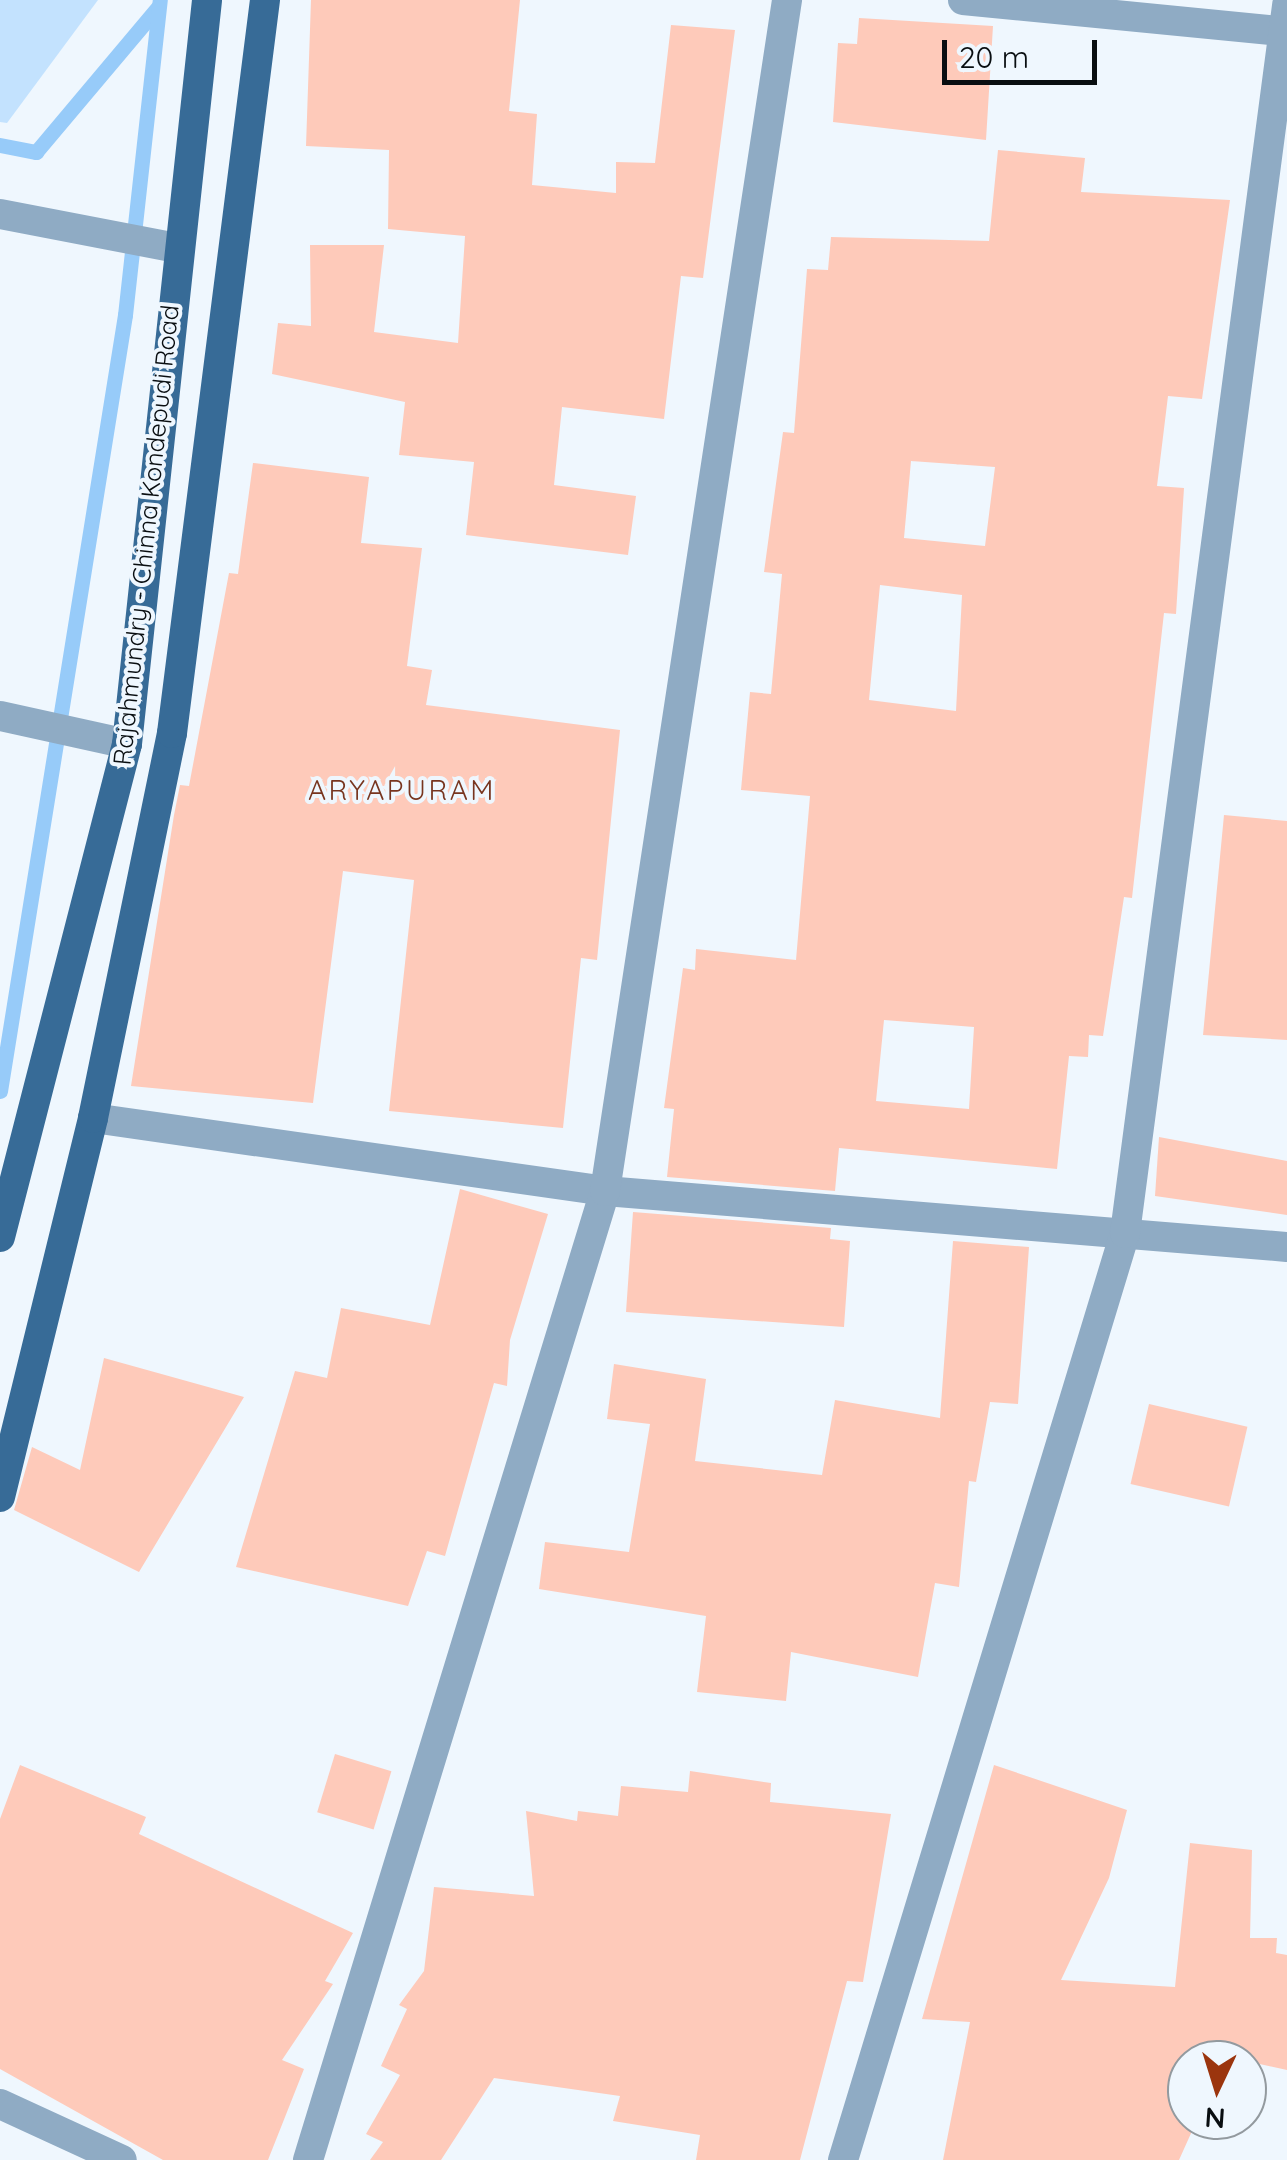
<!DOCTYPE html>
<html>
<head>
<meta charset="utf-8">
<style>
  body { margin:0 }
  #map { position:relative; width:1287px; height:2160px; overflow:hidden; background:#eff7fe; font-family:Quicksand,sans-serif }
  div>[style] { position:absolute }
  .green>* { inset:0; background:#c3e2fe }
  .stream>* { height:15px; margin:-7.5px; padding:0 7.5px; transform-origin:7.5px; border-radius:7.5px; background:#97cbf9 }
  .building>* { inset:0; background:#fecaba; transform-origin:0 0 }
  .minor>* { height:30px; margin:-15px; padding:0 15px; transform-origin:15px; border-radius:15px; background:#8fabc4 }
  .primary>* { height:30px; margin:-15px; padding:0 15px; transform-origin:15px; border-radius:15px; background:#376b97 }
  span { translate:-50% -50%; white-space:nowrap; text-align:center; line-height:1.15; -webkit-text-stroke:8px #eff7fe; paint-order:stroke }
  .street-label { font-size:25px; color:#090e11 }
  .neighbourhood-label { font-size:28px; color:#78351f; letter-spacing:2.5px }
  .north { position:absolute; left:1167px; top:2040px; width:100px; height:100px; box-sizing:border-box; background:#eff7fe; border:2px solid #939a9f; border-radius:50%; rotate:184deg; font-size:28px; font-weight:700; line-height:40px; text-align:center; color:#090e11 }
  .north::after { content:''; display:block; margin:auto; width:35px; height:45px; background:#9b350e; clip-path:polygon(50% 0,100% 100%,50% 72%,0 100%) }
  .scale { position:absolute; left:942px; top:40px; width:155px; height:45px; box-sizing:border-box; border:5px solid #090e11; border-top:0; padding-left:12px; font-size:30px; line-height:35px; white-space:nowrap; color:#090e11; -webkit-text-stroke:8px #eff7fe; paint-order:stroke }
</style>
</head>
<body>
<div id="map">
  <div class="green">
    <div style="clip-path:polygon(0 0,98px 0,7px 123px,0 122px)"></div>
  </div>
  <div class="stream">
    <div style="left:0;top:145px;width:37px;rotate:11deg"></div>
    <div style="left:36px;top:152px;width:189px;rotate:-49.9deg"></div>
    <div style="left:0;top:1091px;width:786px;rotate:-80.85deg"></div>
    <div style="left:125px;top:315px;width:317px;rotate:-83.7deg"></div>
  </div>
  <div class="building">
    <div style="clip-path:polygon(311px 0,520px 0,509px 111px,537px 114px,532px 185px,616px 193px,616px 162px,655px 163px,671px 25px,735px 30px,703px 278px,681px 276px,664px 419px,562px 407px,554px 485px,636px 496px,628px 555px,466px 535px,474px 462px,399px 455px,405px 402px,272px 374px,278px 323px,311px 326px,310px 245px,384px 245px,374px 332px,458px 343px,465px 236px,388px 229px,389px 150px,306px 146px)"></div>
    <div style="clip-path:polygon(859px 18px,993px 26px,986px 140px,833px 122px,838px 43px,857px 44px)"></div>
    <div style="clip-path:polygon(evenodd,998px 150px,1085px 158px,1081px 192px,1230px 200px,1202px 399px,1168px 396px,1157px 486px,1184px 488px,1176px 614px,1164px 613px,1132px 898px,1124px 897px,1103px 1036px,1089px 1035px,1088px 1057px,1069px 1056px,1057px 1169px,839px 1148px,835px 1191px,667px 1177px,674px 1109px,664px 1108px,683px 968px,695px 970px,696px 949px,796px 960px,810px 796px,741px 790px,750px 692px,771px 694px,782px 574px,764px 572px,783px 432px,794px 433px,807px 269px,828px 270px,831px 237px,989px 241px,998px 150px,911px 461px,995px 467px,985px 546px,904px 538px,911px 461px,998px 150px,880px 585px,962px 595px,956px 711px,869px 700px,880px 585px,998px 150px,884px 1020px,974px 1027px,969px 1109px,876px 1101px,884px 1020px)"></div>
    <div style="clip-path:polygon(253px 463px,369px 477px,361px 543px,422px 548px,407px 666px,432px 670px,426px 705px,620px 730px,597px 960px,581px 958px,563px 1128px,389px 1111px,414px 880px,343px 871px,313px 1103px,131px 1086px,174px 815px,180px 785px,189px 786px,229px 573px,238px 574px)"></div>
    <div style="clip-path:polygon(1224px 815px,1287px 821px,1287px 1040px,1203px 1035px)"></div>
    <div style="clip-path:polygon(1159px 1137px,1287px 1161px,1287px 1215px,1155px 1196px)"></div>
    <div style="clip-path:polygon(460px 1189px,548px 1214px,510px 1340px,507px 1386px,494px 1383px,445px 1556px,427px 1551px,408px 1606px,236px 1567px,295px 1371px,327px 1378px,341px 1308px,430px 1325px)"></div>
    <div style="clip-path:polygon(633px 1212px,831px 1228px,830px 1239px,850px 1241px,844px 1327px,626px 1312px)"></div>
    <div style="clip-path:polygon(953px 1241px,1029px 1247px,1018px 1404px,990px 1402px,976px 1482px,969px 1481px,959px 1587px,935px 1583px,918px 1677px,791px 1652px,786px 1701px,697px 1692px,706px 1616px,539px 1589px,545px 1542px,629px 1552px,650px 1424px,607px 1419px,614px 1364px,706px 1379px,695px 1461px,822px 1475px,835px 1400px,940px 1418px)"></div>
    <div style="clip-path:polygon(104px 1358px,244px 1397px,139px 1572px,14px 1510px,32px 1447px,80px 1470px)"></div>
    <div style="left:1149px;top:1404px;width:101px;height:82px;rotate:13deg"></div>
    <div style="left:335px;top:1754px;width:59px;height:61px;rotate:17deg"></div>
    <div style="clip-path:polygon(20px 1765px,146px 1817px,139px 1834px,353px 1933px,325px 1981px,333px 1984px,282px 2060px,304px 2069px,268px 2160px,163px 2160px,0 2069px,0 1819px)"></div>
    <div style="clip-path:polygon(994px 1765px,1127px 1810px,1109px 1878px,1061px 1980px,1175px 1987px,1190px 1843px,1252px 1850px,1250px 1938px,1277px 1938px,1276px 1953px,1287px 1955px,1287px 2070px,1210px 2053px,1187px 2060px,1187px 2120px,1197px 2120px,1179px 2160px,943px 2160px,970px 2022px,922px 2019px)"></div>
    <div style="clip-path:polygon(690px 1771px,771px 1783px,770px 1802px,891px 1814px,863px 1982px,847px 1981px,800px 2160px,696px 2160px,700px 2135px,613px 2121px,620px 2096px,494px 2078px,441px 2160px,370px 2160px,383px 2142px,366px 2134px,400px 2075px,381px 2066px,407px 2009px,399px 2005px,424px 1971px,434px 1887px,534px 1896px,526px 1811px,577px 1821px,578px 1811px,618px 1816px,621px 1786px,688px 1792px)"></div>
  </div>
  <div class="minor">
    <div style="left:963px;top:0;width:326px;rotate:5.6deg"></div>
    <div style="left:0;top:214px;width:180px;rotate:10.9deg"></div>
    <div style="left:0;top:716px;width:130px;rotate:12.4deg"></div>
    <div style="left:93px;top:1118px;width:517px;rotate:8.11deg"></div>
    <div style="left:605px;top:1191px;width:684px;rotate:4.69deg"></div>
    <div style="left:0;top:2104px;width:134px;rotate:24.7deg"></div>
    <div style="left:308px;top:2160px;width:1013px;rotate:-72.96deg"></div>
    <div style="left:605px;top:1191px;width:1205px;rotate:-81.31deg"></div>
    <div style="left:843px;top:2160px;width:969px;rotate:-73.08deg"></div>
    <div style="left:1125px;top:1233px;width:1239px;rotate:-82.48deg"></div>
  </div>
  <div class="primary">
    <div style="left:0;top:1237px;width:509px;rotate:-75.55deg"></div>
    <div style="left:127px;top:744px;width:748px;rotate:-83.86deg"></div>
    <div style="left:0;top:1497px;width:390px;rotate:-76.2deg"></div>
    <div style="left:93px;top:1118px;width:393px;rotate:-78.4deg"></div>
    <div style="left:172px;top:733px;width:739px;rotate:-82.77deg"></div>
  </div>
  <div class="street-label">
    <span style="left:146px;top:535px;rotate:-84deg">Rajahmundry - Chinna Kondepudi Road</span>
  </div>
  <div class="neighbourhood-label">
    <span style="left:402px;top:790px">ARYAPURAM</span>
  </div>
  <div class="north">N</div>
  <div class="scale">20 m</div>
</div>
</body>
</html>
